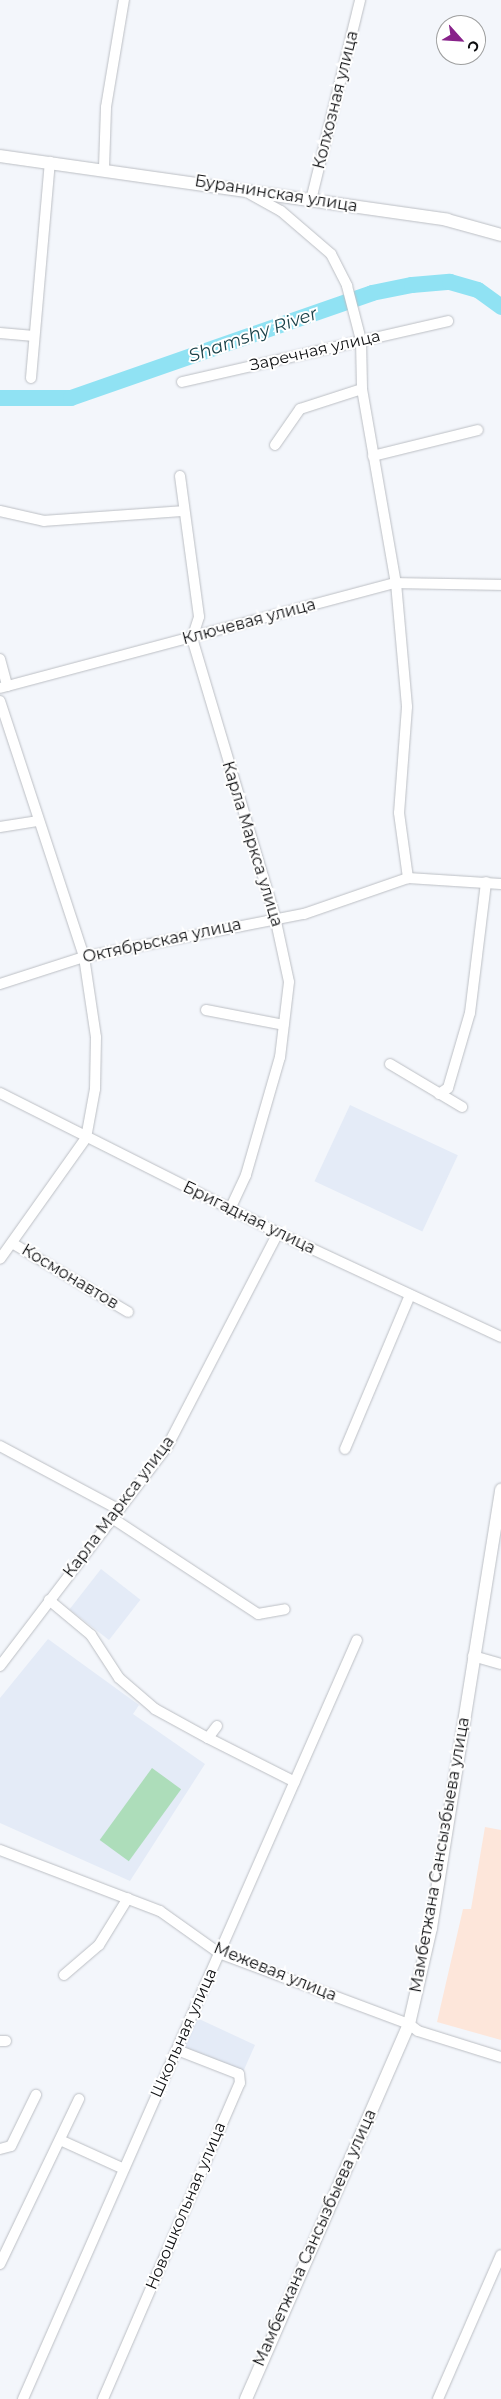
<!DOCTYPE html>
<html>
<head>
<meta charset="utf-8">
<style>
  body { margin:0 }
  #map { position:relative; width:501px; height:2399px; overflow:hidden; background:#f3f6fb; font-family:Montserrat,sans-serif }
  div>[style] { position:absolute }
  .built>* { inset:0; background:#e4ebf7; transform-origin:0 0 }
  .medical>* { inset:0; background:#fde6da }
  .green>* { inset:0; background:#adddba; transform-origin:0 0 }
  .river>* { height:16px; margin:-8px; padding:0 8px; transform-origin:8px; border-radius:8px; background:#90e2f3 }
  .roads { filter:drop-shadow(0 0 1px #bcbfc4) drop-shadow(0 0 1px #bcbfc4) }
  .minor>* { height:10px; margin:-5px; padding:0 5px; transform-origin:5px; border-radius:5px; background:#fff }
  .major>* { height:12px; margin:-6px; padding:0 6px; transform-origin:6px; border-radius:6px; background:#fff }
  span { translate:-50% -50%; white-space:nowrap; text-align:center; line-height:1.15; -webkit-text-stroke:4px #fff; paint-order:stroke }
  .street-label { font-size:16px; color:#0d0e10 }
  .water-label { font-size:18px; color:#1c434a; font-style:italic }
  .north { position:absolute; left:436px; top:15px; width:50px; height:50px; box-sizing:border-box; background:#fff; border:1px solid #9e9f9f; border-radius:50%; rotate:116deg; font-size:14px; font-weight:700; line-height:20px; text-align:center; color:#0d0e10 }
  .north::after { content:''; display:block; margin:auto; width:18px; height:22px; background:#88228a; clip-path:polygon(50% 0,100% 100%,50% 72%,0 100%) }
</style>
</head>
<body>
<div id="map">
  <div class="built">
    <div style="left:350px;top:1105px;width:119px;height:84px;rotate:25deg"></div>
    <div style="left:101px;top:1569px;width:50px;height:51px;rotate:38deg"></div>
    <div style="clip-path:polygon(48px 1639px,139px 1705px,133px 1714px,205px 1764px,130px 1881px,0 1823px,0 1698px)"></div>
    <div style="clip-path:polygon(197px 2018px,255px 2045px,243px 2072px,182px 2049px)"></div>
  </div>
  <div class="medical">
    <div style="clip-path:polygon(485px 1827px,501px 1830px,501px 2040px,437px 2022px,463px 1909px,471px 1909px)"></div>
  </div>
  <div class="green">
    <div style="left:152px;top:1768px;width:36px;height:89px;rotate:36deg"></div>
  </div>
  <div class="river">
    <div style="left:0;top:398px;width:71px"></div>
    <div style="left:71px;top:398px;width:319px;rotate:-19.2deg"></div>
    <div style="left:372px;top:293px;width:41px;rotate:-11.3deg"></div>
    <div style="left:412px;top:285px;width:38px;rotate:-5deg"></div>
    <div style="left:450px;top:282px;width:29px;rotate:16deg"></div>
    <div style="left:478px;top:290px;width:29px;rotate:36deg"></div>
  </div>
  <div class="roads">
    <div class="minor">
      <div style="left:104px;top:168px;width:61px;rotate:-88.1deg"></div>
      <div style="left:106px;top:107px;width:109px;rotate:-80.5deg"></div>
      <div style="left:250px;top:194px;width:35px;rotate:29deg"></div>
      <div style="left:281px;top:211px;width:66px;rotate:40.7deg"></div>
      <div style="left:331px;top:254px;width:36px;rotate:63deg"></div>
      <div style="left:347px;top:286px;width:56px;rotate:75.5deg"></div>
      <div style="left:361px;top:340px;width:49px;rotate:88.8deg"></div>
      <div style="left:362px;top:389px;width:197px;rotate:80.1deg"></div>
      <div style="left:396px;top:583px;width:124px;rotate:84.9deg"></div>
      <div style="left:407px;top:707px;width:106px;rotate:94.3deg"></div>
      <div style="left:399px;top:813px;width:66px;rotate:82.1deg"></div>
      <div style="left:311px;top:200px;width:206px;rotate:-76.2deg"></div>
      <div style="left:0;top:333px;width:34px;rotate:5deg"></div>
      <div style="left:31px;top:378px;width:217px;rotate:-85deg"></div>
      <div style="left:182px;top:382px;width:273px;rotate:-12.9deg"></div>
      <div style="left:275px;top:445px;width:44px;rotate:-55.2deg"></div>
      <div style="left:300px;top:409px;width:65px;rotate:-17.9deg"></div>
      <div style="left:373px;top:456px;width:108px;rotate:-13.9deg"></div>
      <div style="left:180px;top:476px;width:142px;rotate:82.3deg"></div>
      <div style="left:199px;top:617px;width:22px;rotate:108deg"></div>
      <div style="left:192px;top:638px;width:291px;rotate:73.4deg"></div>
      <div style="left:275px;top:917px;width:66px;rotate:77.8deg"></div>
      <div style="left:289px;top:982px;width:76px;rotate:96.8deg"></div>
      <div style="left:280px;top:1057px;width:123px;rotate:106.1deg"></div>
      <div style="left:246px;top:1175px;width:38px;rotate:115deg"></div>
      <div style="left:0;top:511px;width:45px;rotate:12.8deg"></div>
      <div style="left:44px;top:521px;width:140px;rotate:-4.1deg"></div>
      <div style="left:0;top:659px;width:28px;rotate:75deg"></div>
      <div style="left:0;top:688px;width:410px;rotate:-14.9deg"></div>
      <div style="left:396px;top:583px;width:105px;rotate:1.1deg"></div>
      <div style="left:0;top:701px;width:269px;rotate:71.8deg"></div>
      <div style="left:84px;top:957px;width:81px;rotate:81.5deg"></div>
      <div style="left:96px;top:1037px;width:52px;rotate:91.1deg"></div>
      <div style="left:95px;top:1089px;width:50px;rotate:100.4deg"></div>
      <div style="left:86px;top:1138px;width:148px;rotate:125.4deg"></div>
      <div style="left:0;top:827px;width:39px;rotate:-9deg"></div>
      <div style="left:0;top:984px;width:88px;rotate:-17.8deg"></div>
      <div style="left:84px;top:957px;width:224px;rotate:-11.1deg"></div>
      <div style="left:304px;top:914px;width:110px;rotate:-19.1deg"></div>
      <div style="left:408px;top:878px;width:93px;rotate:3.7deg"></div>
      <div style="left:206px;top:1010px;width:79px;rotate:10.9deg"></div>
      <div style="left:390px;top:1064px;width:84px;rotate:30.8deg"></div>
      <div style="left:0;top:1093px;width:311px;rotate:26.7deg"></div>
      <div style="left:278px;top:1233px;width:246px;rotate:25deg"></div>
      <div style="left:439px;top:1094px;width:11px;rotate:-34deg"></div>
      <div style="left:448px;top:1088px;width:78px;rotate:-73.7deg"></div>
      <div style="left:470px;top:1013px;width:132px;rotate:-83deg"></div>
      <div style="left:12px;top:1243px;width:135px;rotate:30.7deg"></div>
      <div style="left:0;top:1446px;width:134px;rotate:28.1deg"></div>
      <div style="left:345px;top:1449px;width:167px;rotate:-67.1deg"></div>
      <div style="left:112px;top:1518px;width:175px;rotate:33.3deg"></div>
      <div style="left:258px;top:1614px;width:27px;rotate:-10deg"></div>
      <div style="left:49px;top:1600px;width:55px;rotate:39.8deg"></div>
      <div style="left:91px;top:1635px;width:51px;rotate:56.9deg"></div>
      <div style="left:119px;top:1678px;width:48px;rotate:40.7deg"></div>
      <div style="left:155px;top:1709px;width:60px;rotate:28.7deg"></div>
      <div style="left:473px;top:1656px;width:29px;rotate:16deg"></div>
      <div style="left:0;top:1666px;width:275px;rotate:-52.7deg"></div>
      <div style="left:167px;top:1447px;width:241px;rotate:-62.6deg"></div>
      <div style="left:217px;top:1726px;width:15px;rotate:127deg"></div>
      <div style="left:208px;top:1738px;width:97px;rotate:26.8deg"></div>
      <div style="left:0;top:1850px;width:171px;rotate:20.9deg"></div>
      <div style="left:160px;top:1911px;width:72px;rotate:35.4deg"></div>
      <div style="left:219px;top:1953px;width:203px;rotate:20.5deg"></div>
      <div style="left:409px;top:2024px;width:11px;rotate:38deg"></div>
      <div style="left:418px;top:2031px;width:87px;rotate:17.4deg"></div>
      <div style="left:64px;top:1975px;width:46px;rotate:-40.6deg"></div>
      <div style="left:99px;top:1945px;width:55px;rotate:-58.3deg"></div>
      <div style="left:0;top:2041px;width:6px"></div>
      <div style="left:60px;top:2140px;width:70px;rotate:24.4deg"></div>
      <div style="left:0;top:2149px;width:11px;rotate:-15deg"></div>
      <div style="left:11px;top:2146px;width:57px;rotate:-63.9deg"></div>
      <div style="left:0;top:2264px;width:183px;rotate:-64.4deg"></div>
      <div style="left:23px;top:2399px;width:829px;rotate:-66.25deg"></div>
      <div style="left:103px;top:2399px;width:344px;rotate:-66.6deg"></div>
      <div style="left:240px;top:2083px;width:9px;rotate:-96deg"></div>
      <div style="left:239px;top:2074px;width:66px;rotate:-158.8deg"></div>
      <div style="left:438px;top:2399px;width:157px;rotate:-66.4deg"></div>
    </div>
    <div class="major">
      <div style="left:0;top:156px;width:452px;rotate:8.1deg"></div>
      <div style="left:447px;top:220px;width:56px;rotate:15.5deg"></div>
      <div style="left:246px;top:2399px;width:409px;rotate:-66.5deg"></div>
      <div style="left:409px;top:2024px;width:98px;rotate:-77.1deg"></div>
      <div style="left:431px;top:1928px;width:444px;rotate:-80.9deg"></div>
    </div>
  </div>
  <div class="street-label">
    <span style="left:336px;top:100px;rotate:-76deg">Колхозная улица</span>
    <span style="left:276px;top:194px;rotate:9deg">Буранинская улица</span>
    <span style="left:315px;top:351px;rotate:-13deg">Заречная улица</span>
    <span style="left:249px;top:622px;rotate:-15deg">Ключевая улица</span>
    <span style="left:252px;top:844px;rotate:73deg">Карла Маркса улица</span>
    <span style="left:162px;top:941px;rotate:-12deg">Октябрьская улица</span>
    <span style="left:249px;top:1218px;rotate:26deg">Бригадная улица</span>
    <span style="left:70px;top:1277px;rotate:31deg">Космонавтов</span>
    <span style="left:119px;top:1507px;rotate:-53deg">Карла Маркса улица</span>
    <span style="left:440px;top:1855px;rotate:-80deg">Мамбетжана Сансызбыева улица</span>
    <span style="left:275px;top:1972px;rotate:22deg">Межевая улица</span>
    <span style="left:184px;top:2033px;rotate:-66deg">Школьная улица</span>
    <span style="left:186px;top:2206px;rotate:-67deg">Новошкольная улица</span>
    <span style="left:315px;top:2238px;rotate:-66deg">Мамбетжана Сансызбыева улица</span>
  </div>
  <div class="water-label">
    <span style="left:253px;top:335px;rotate:-19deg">Shamshy River</span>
  </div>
  <div class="north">С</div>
</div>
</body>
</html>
